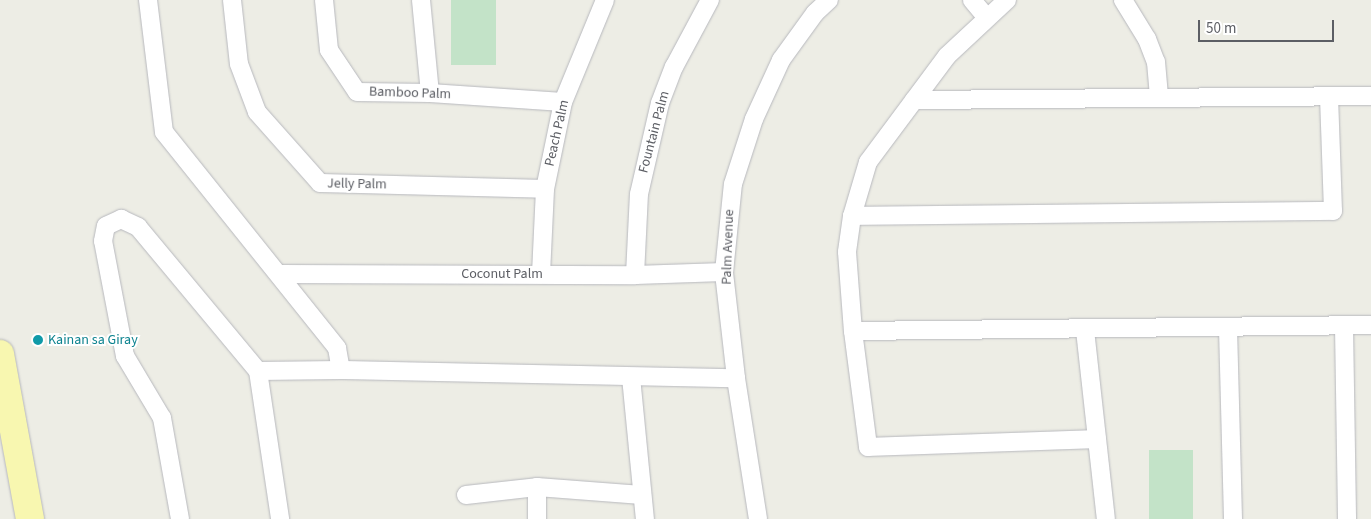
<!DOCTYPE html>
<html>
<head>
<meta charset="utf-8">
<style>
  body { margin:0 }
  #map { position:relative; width:1371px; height:519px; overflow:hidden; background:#edede5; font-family:"Source Sans 3",sans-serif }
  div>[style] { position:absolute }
  .green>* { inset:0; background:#c3e3c8; transform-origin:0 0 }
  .roads { filter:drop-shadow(0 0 1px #b7b8bd) drop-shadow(0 0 1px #b7b8bd) }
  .street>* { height:18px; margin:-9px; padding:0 9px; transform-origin:9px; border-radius:9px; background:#fff }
  .primary>* { height:28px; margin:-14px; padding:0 14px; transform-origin:14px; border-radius:14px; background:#f8f7b0 }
  .dots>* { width:14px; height:14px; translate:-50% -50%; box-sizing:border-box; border:2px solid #fff; border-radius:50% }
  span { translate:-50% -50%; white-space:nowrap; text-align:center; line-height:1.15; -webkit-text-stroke:4px #fff; paint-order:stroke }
  .street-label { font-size:14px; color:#5c5e64 }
  .culture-label { font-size:14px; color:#0d838f }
  .left { translate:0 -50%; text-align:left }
  .scale { position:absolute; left:1198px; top:20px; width:136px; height:22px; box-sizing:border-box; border:2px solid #5c5e64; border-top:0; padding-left:6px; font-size:15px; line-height:18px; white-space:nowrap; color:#5c5e64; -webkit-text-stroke:4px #fff; paint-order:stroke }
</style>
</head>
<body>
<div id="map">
  <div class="green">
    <div style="left:451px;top:0;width:45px;height:65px"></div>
    <div style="left:1149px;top:450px;width:44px;height:69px"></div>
  </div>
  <div class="roads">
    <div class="street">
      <div style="left:148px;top:0;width:133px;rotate:83.1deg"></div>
      <div style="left:164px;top:132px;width:277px;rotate:51.3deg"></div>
      <div style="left:337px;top:348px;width:22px;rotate:80deg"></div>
      <div style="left:232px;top:0;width:64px;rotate:83.8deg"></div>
      <div style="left:239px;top:64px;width:51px;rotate:69.4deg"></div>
      <div style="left:257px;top:112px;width:95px;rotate:48.4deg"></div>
      <div style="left:320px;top:183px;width:225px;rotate:1.5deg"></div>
      <div style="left:324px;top:0;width:50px;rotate:84.3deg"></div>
      <div style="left:329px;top:50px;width:50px;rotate:56.3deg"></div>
      <div style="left:357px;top:92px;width:73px;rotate:0.8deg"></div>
      <div style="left:430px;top:93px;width:133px;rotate:3.9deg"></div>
      <div style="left:421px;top:0;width:93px;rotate:84.5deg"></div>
      <div style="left:972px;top:0;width:23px;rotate:50deg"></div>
      <div style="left:1007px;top:0;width:82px;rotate:137deg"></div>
      <div style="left:947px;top:56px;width:132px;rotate:126.7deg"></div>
      <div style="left:868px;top:162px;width:56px;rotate:106.5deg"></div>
      <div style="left:852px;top:216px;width:36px;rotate:98deg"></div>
      <div style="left:847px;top:252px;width:79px;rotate:85.7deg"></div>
      <div style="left:853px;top:331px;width:117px;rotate:82.6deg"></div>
      <div style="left:868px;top:447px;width:229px;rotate:-2deg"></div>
      <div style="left:1123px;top:0;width:46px;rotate:58.4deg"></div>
      <div style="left:1147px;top:39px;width:25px;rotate:69deg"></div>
      <div style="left:1156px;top:62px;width:35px;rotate:85deg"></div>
      <div style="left:914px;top:100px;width:457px;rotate:-0.5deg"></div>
      <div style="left:852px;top:216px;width:481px;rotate:-0.6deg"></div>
      <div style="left:1333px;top:211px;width:115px;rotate:-92deg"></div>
      <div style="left:279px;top:274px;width:356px;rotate:0.2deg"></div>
      <div style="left:635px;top:275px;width:89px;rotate:-1.9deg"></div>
      <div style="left:541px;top:274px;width:85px;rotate:-87.3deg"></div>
      <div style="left:545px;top:189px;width:89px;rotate:-78.3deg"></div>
      <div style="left:563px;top:102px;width:110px;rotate:-67.6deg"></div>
      <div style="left:635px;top:275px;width:81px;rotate:-87.2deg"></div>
      <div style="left:639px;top:194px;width:93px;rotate:-77deg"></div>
      <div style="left:660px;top:103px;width:39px;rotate:-69deg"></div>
      <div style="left:674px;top:67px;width:76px;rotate:-61.8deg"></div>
      <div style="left:1344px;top:326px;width:193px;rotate:89.1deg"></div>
      <div style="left:1228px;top:328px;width:191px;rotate:88.5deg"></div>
      <div style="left:1085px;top:330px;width:190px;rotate:83.7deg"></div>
      <div style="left:853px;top:331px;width:518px;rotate:-0.66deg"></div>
      <div style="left:258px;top:371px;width:83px;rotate:-0.7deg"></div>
      <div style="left:341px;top:370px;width:395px;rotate:1.2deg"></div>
      <div style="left:631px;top:377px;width:143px;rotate:84.4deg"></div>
      <div style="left:537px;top:487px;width:32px;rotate:90deg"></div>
      <div style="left:466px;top:495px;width:71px;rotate:-6.4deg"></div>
      <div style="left:537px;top:487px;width:105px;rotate:4.4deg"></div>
      <div style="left:180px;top:519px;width:103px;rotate:-100.1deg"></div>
      <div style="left:162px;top:418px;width:72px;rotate:-120.8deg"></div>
      <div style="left:125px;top:356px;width:117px;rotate:-100.8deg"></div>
      <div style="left:103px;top:241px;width:15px;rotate:-79deg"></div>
      <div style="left:106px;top:226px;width:17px;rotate:-25deg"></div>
      <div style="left:121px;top:219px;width:19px;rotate:25deg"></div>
      <div style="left:138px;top:227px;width:187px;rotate:50.2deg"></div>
      <div style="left:258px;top:371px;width:150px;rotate:81.5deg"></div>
      <div style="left:758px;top:519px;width:143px;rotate:-98.9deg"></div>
      <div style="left:736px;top:378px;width:107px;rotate:-96.5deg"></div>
      <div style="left:724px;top:272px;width:88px;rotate:-84.2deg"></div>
      <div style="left:733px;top:184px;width:68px;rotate:-72.1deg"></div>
      <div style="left:754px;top:119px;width:65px;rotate:-65.4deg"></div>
      <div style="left:781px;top:60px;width:58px;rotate:-54.1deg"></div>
      <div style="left:815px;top:13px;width:19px;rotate:-43deg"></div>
    </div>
    <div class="primary">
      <div style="left:0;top:354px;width:168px;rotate:79.7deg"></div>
    </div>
  </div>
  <div class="dots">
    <div style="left:38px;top:340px;background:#0f9aa8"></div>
  </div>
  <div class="street-label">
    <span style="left:410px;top:93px;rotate:2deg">Bamboo Palm</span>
    <span style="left:654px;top:132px;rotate:-75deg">Fountain Palm</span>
    <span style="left:557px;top:133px;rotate:-77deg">Peach Palm</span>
    <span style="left:357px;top:184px;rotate:1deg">Jelly Palm</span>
    <span style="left:728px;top:247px;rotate:-88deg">Palm Avenue</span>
    <span style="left:502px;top:274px">Coconut Palm</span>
  </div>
  <div class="culture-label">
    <span class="left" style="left:48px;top:340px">Kainan sa Giray</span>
  </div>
  <div class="scale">50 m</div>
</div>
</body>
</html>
